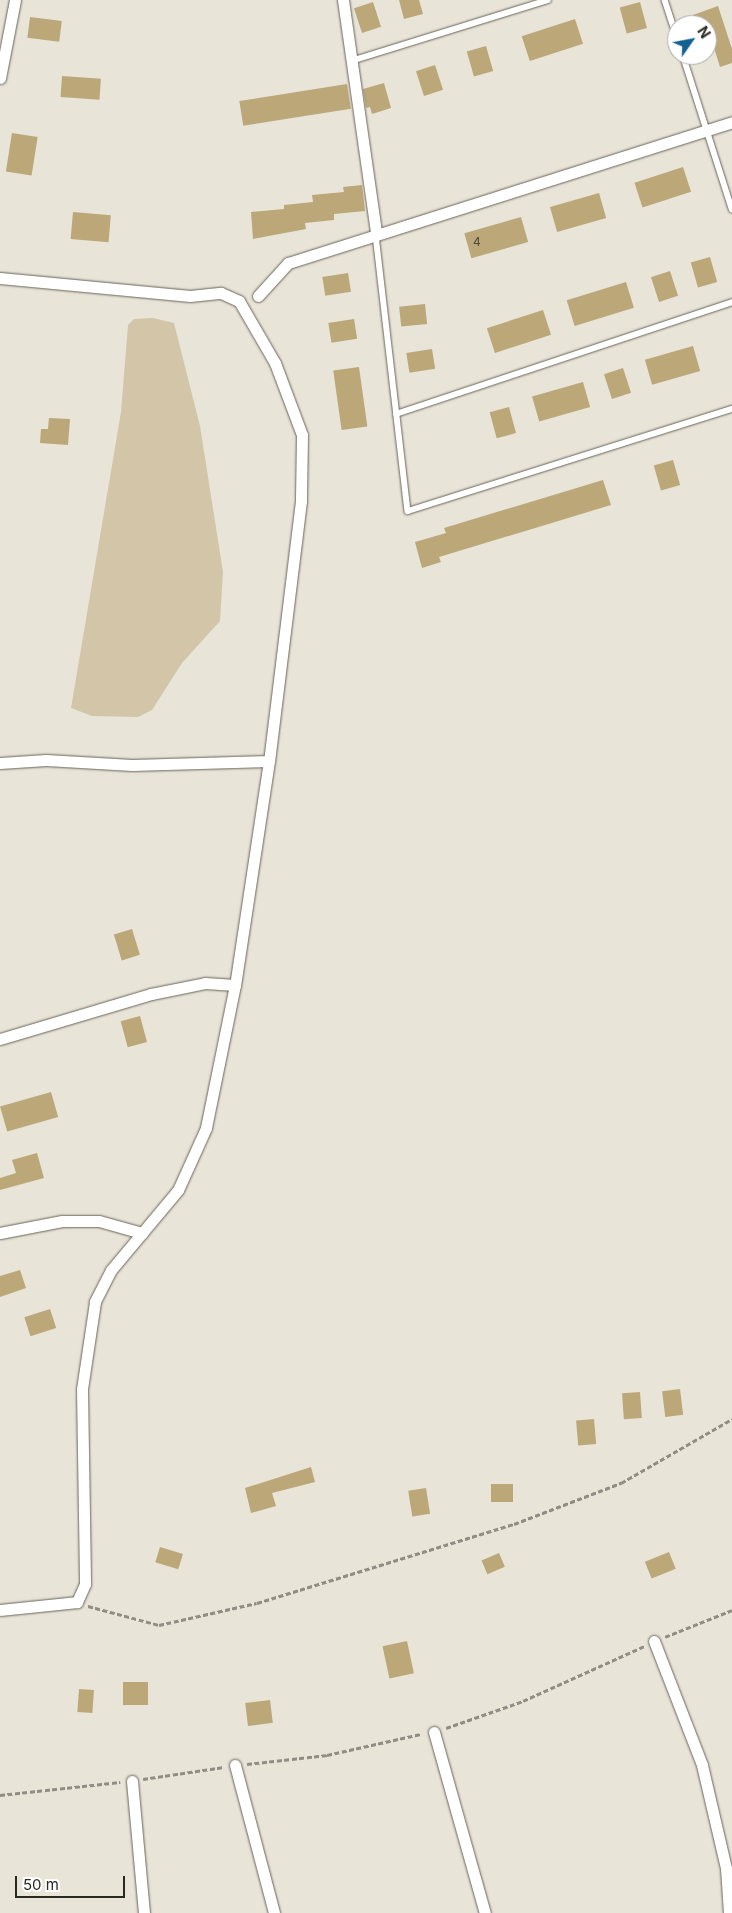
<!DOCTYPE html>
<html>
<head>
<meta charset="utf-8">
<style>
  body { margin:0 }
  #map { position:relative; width:732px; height:1913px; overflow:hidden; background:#e9e4d8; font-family:Inter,sans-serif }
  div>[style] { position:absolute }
  .green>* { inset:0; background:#d2c5a8 }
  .building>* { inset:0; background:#bba778; transform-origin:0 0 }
  .path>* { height:2.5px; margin-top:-1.25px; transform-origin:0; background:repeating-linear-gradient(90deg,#918d84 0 5px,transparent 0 7.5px) }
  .roads { filter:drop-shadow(0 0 1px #686459) drop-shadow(0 0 1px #686459) }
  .lane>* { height:5.5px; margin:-2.75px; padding:0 2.75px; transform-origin:2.75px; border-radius:2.75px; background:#fff }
  .street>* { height:11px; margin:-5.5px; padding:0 5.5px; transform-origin:5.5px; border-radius:5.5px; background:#fff }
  span { translate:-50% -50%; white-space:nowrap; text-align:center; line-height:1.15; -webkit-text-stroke:4px #fff; paint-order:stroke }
  .number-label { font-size:12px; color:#4e4838 }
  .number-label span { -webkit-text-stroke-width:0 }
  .north { position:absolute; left:667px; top:15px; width:50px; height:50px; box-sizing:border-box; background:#fff; border:1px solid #aaa9a7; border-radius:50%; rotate:57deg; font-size:14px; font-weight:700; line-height:20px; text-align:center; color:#2a2823 }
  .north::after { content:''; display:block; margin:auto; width:18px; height:22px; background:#126193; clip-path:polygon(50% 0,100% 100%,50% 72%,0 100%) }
  .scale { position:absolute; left:15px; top:1876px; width:110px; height:22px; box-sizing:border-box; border:2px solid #2a2823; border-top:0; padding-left:6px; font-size:15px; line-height:18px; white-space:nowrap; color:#2a2823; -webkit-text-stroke:4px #fff; paint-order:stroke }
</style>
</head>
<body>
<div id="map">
  <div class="green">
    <div style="clip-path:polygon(153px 318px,174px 323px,200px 426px,223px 572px,220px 621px,182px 663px,152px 710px,138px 717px,92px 716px,71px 708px,121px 412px,128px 325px,134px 319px)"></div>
  </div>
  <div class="building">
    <div style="clip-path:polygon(399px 0,419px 0,423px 14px,404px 19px)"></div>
    <div style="left:373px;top:2px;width:26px;height:20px;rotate:72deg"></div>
    <div style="left:640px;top:2px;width:27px;height:21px;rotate:75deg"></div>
    <div style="clip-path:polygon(718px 6px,732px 49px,732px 63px,720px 67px,707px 25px,696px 25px,693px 15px)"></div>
    <div style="left:30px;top:17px;width:32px;height:21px;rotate:7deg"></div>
    <div style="left:575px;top:19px;width:26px;height:56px;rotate:72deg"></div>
    <div style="left:486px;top:46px;width:26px;height:20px;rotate:74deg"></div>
    <div style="left:435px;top:65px;width:26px;height:20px;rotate:72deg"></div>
    <div style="left:62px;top:76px;width:39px;height:21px;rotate:4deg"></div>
    <div style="clip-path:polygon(384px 83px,391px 108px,372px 114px,370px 107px,366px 108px,363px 89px)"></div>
    <div style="left:347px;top:84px;width:25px;height:109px;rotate:81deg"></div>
    <div style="left:12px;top:133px;width:26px;height:39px;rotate:9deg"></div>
    <div style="left:683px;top:167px;width:26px;height:51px;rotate:72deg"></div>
    <div style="clip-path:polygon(362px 185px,365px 211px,334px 214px,334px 220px,305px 223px,306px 229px,253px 239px,251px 212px,284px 209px,284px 205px,313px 202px,312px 195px,344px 192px,343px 187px)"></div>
    <div style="left:599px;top:193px;width:26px;height:51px;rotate:74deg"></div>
    <div style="left:73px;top:212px;width:38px;height:27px;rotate:5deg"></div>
    <div style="left:521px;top:217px;width:26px;height:59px;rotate:74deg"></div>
    <div style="left:710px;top:257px;width:26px;height:20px;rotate:74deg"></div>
    <div style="left:670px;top:271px;width:26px;height:20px;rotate:72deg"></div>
    <div style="left:348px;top:273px;width:19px;height:26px;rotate:81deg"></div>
    <div style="left:626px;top:282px;width:27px;height:62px;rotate:73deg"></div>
    <div style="left:425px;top:304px;width:20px;height:26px;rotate:84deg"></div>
    <div style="left:543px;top:310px;width:26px;height:59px;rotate:72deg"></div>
    <div style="left:354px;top:319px;width:20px;height:26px;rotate:81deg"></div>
    <div style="left:693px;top:346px;width:26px;height:50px;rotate:74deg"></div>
    <div style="left:432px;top:349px;width:20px;height:26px;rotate:81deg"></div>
    <div style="left:359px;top:367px;width:60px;height:26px;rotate:82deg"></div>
    <div style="left:623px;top:368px;width:26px;height:20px;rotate:72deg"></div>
    <div style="left:583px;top:382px;width:26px;height:53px;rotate:74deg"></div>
    <div style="left:509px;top:407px;width:27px;height:20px;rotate:75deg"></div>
    <div style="clip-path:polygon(49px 418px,70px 419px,68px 445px,40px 443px,41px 429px,48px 429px)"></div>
    <div style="left:673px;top:460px;width:26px;height:20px;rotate:74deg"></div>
    <div style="clip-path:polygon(603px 480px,611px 505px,439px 557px,441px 562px,422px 568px,415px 542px,446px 533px,444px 528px)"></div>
    <div style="left:132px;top:929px;width:27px;height:19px;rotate:73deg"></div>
    <div style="left:140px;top:1016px;width:27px;height:20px;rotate:75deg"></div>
    <div style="left:51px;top:1092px;width:26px;height:53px;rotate:74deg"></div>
    <div style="clip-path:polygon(37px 1153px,44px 1178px,0 1190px,0 1178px,16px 1173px,12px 1160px)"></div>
    <div style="clip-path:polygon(20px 1270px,26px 1288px,0 1297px,0 1276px)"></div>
    <div style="left:50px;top:1309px;width:20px;height:27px;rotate:72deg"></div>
    <div style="left:680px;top:1389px;width:26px;height:18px;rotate:83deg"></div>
    <div style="left:640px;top:1392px;width:26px;height:18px;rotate:86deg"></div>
    <div style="left:594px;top:1419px;width:25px;height:18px;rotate:85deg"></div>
    <div style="clip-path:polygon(311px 1467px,315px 1482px,272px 1493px,276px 1506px,251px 1513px,245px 1488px)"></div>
    <div style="left:491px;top:1484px;width:22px;height:18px"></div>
    <div style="left:426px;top:1488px;width:26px;height:18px;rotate:81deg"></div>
    <div style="left:160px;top:1547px;width:24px;height:16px;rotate:17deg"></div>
    <div style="left:669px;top:1552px;width:18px;height:26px;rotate:68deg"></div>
    <div style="left:499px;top:1553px;width:15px;height:19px;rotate:67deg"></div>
    <div style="left:407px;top:1641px;width:33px;height:25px;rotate:78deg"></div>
    <div style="left:123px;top:1682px;width:25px;height:23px"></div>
    <div style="left:79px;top:1689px;width:15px;height:23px;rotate:4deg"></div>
    <div style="left:270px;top:1700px;width:23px;height:25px;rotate:83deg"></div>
  </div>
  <div class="path">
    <div style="left:88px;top:1606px;width:73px;rotate:15deg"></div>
    <div style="left:159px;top:1625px;width:100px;rotate:-12.7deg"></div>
    <div style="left:257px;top:1603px;width:269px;rotate:-17.1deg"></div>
    <div style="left:514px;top:1524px;width:115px;rotate:-21deg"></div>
    <div style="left:621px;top:1483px;width:128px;rotate:-30deg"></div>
    <div style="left:665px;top:1637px;width:72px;rotate:-21.9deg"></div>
    <div style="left:446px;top:1728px;width:82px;rotate:-19.3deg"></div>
    <div style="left:523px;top:1701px;width:133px;rotate:-24.4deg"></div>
    <div style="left:247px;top:1764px;width:81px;rotate:-6.4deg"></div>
    <div style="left:327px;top:1755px;width:96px;rotate:-12.6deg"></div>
    <div style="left:143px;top:1779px;width:82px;rotate:-8.4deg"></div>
    <div style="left:0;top:1795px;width:121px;rotate:-6.2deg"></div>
  </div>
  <div class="roads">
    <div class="lane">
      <div style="left:665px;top:0;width:38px;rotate:72deg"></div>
      <div style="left:683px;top:55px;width:162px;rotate:72.3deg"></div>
      <div style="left:351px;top:61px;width:206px;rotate:-17.2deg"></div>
      <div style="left:376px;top:235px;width:278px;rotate:83.4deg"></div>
      <div style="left:408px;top:511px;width:340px;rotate:-17.5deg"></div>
      <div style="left:396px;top:414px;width:354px;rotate:-18.4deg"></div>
    </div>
    <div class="street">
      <div style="left:343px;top:0;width:235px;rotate:81.9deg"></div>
      <div style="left:0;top:78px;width:79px;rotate:-79.1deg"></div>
      <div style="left:0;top:278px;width:191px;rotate:5.4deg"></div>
      <div style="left:190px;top:296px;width:31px;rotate:-6deg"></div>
      <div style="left:221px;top:293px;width:20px;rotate:24deg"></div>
      <div style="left:239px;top:301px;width:72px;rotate:59.9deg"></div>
      <div style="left:275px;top:363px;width:77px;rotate:69.4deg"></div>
      <div style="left:302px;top:435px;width:66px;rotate:90.9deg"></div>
      <div style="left:301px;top:501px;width:262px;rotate:97deg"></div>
      <div style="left:269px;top:761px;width:227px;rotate:98.6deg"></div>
      <div style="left:235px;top:985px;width:146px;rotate:101.5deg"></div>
      <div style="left:206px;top:1128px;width:68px;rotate:114.3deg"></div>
      <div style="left:178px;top:1190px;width:104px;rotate:129.9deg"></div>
      <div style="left:111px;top:1270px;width:36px;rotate:117deg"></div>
      <div style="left:95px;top:1302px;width:88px;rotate:98.5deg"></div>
      <div style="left:82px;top:1389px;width:195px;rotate:89.1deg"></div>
      <div style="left:85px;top:1584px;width:20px;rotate:114deg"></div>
      <div style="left:77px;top:1602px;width:77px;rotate:174.1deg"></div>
      <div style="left:258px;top:296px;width:45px;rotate:-47.7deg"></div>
      <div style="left:288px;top:263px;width:466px;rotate:-17.6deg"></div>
      <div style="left:0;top:763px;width:46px;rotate:-3.7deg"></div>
      <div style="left:46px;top:760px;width:86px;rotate:3.3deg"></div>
      <div style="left:132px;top:765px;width:137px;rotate:-1.7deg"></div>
      <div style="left:0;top:1039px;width:158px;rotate:-16.6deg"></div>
      <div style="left:151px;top:994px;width:55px;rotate:-11.5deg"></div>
      <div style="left:205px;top:983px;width:30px;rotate:4deg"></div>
      <div style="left:0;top:1233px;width:63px;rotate:-11deg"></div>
      <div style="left:62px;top:1221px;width:37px"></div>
      <div style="left:99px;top:1221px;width:45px;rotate:15.6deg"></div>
      <div style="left:654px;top:1641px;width:133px;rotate:68.8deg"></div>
      <div style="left:702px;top:1765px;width:106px;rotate:76.9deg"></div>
      <div style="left:726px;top:1868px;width:45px;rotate:86.2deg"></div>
      <div style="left:434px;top:1732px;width:188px;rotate:74.3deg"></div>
      <div style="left:235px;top:1765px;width:153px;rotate:75.2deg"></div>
      <div style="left:132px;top:1781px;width:133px;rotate:84.8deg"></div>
    </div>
  </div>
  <div class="number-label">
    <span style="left:477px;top:242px">4</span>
  </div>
  <div class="north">N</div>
  <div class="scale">50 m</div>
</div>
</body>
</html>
